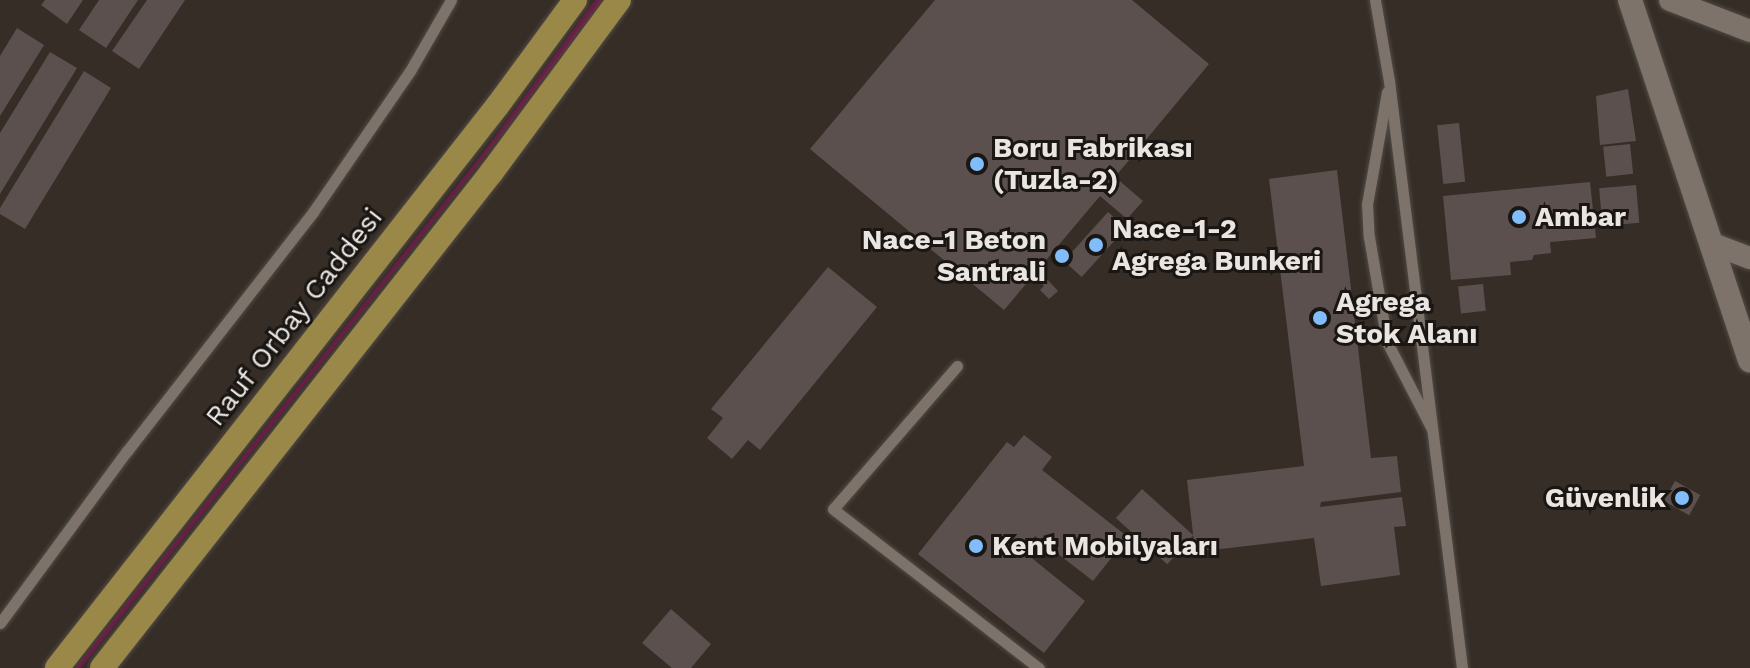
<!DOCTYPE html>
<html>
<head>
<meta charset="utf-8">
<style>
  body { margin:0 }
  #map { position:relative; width:1750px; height:668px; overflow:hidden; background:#352d26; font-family:"Work Sans",sans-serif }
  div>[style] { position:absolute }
  .green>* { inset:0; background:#6a1d44 }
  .building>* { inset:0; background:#5c504e; transform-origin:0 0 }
  .roads { filter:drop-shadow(0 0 2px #524b46) drop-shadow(0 0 2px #524b46) }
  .service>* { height:11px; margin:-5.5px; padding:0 5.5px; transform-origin:5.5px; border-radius:5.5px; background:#7d736b }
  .minor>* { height:22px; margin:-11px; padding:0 11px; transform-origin:11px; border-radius:11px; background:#7d736b }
  .tertiary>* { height:24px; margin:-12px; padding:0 12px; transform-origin:12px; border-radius:12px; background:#7d736b }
  .primary>* { height:24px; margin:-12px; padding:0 12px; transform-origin:12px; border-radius:12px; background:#9a8848 }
  .dots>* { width:22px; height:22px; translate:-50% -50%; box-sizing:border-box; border:4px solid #191613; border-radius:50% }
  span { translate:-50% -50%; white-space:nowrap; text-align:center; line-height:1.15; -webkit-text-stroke:6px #191613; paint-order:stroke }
  .poi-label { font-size:28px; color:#eae5e1; font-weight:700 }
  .left { translate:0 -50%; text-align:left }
  .right { translate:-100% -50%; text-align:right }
  .street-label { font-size:28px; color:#eae5e1 }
</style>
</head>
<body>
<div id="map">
  <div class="green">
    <div style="clip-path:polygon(595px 0,603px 0,491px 149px,81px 668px,75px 668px,486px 149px)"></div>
  </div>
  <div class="building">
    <div style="clip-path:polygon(45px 0,83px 0,67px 24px,41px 5px)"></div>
    <div style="clip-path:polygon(99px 0,138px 0,106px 48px,79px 30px)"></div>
    <div style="clip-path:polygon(147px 0,185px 0,139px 69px,112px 51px)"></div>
    <div style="clip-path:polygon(935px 0,1132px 0,1209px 64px,1115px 177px,1143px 201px,1127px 219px,1100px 196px,1004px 310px,810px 149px)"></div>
    <div style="clip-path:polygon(17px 28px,44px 45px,0 116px,0 56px)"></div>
    <div style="clip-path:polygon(50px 52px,77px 68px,0 194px,0 133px)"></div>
    <div style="clip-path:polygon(84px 71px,111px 88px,25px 229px,0 214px,0 208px)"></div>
    <div style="clip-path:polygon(1628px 89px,1636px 141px,1600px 145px,1596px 96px)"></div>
    <div style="left:1459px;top:123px;width:59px;height:22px;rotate:84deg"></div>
    <div style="left:1630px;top:144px;width:30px;height:27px;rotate:84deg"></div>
    <div style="clip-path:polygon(1337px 170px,1371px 458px,1397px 456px,1401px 492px,1321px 502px,1320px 507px,1402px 497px,1406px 526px,1394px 527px,1400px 575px,1321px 586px,1314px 538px,1195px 552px,1187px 480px,1304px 466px,1269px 179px)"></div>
    <div style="clip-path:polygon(1590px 182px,1596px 238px,1550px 242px,1551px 253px,1534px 255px,1532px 260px,1510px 262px,1511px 275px,1451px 280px,1443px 196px)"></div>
    <div style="left:1636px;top:185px;width:38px;height:37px;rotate:85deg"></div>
    <div style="left:1108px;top:212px;width:24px;height:66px;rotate:42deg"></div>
    <div style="clip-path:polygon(828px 267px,877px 307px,760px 450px,748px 440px,732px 459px,707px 438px,723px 418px,711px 409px)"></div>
    <div style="clip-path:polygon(1044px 276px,1058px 291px,1049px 299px,1040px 290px,1044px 286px,1039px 281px)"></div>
    <div style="left:1483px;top:284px;width:27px;height:25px;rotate:84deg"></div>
    <div style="clip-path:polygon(1024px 435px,1052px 457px,1042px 470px,1128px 537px,1093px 581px,1035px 536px,1023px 551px,1085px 601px,1044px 653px,918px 554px,1007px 442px,1014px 447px)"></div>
    <div style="left:1675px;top:481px;width:29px;height:23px;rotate:29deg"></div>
    <div style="left:1142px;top:489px;width:69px;height:39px;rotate:42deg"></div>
    <div style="clip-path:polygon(671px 609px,711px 644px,691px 668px,672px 668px,642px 643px)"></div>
  </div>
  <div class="roads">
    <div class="service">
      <div style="left:1375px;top:0;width:82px;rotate:80.2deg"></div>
      <div style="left:1389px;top:81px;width:592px;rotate:82.91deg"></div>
      <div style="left:1387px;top:92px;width:114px;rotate:100.1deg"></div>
      <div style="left:1367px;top:204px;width:33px;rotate:87deg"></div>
      <div style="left:1369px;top:237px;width:107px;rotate:80.3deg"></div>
      <div style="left:1387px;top:342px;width:98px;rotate:62.7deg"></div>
      <div style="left:957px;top:366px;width:189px;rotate:130.9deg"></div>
      <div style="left:833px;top:509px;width:260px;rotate:37.7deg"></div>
      <div style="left:0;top:623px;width:214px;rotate:-53.6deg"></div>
      <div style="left:127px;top:451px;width:303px;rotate:-52.1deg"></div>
      <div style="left:313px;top:212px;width:171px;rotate:-55.5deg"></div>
      <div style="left:410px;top:71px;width:82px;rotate:-60deg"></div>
    </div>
    <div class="minor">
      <div style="left:1670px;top:0;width:86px;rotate:21.2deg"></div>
      <div style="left:1713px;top:244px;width:40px;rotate:21deg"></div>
    </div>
    <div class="tertiary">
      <div style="left:1630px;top:0;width:380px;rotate:71.6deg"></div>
    </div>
    <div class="primary">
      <div style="left:57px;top:668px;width:715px;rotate:-51.93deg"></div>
      <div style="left:498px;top:105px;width:130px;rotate:-53.7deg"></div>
      <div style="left:102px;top:668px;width:630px;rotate:-51.84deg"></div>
      <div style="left:491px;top:173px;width:215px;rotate:-53.5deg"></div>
    </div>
  </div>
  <div class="dots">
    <div style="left:977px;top:164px;background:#81bdfa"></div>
    <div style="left:1519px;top:217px;background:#81bdfa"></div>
    <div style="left:1096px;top:245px;background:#81bdfa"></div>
    <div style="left:1062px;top:256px;background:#81bdfa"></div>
    <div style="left:1320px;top:318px;background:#81bdfa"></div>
    <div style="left:1682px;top:498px;background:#81bdfa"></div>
    <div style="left:976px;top:546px;background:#81bdfa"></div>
  </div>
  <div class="poi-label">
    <span class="left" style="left:993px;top:164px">Boru Fabrikası<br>(Tuzla-2)</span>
    <span class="left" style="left:1535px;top:217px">Ambar</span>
    <span class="left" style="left:1112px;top:245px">Nace-1-2<br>Agrega Bunkeri</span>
    <span class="right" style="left:1046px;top:256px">Nace-1 Beton<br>Santrali</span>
    <span class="left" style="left:1336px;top:318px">Agrega<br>Stok Alanı</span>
    <span class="right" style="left:1666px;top:498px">Güvenlik</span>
    <span class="left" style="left:992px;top:546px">Kent Mobilyaları</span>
  </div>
  <div class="street-label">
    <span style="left:294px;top:317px;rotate:-52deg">Rauf Orbay Caddesi</span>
  </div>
</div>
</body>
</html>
